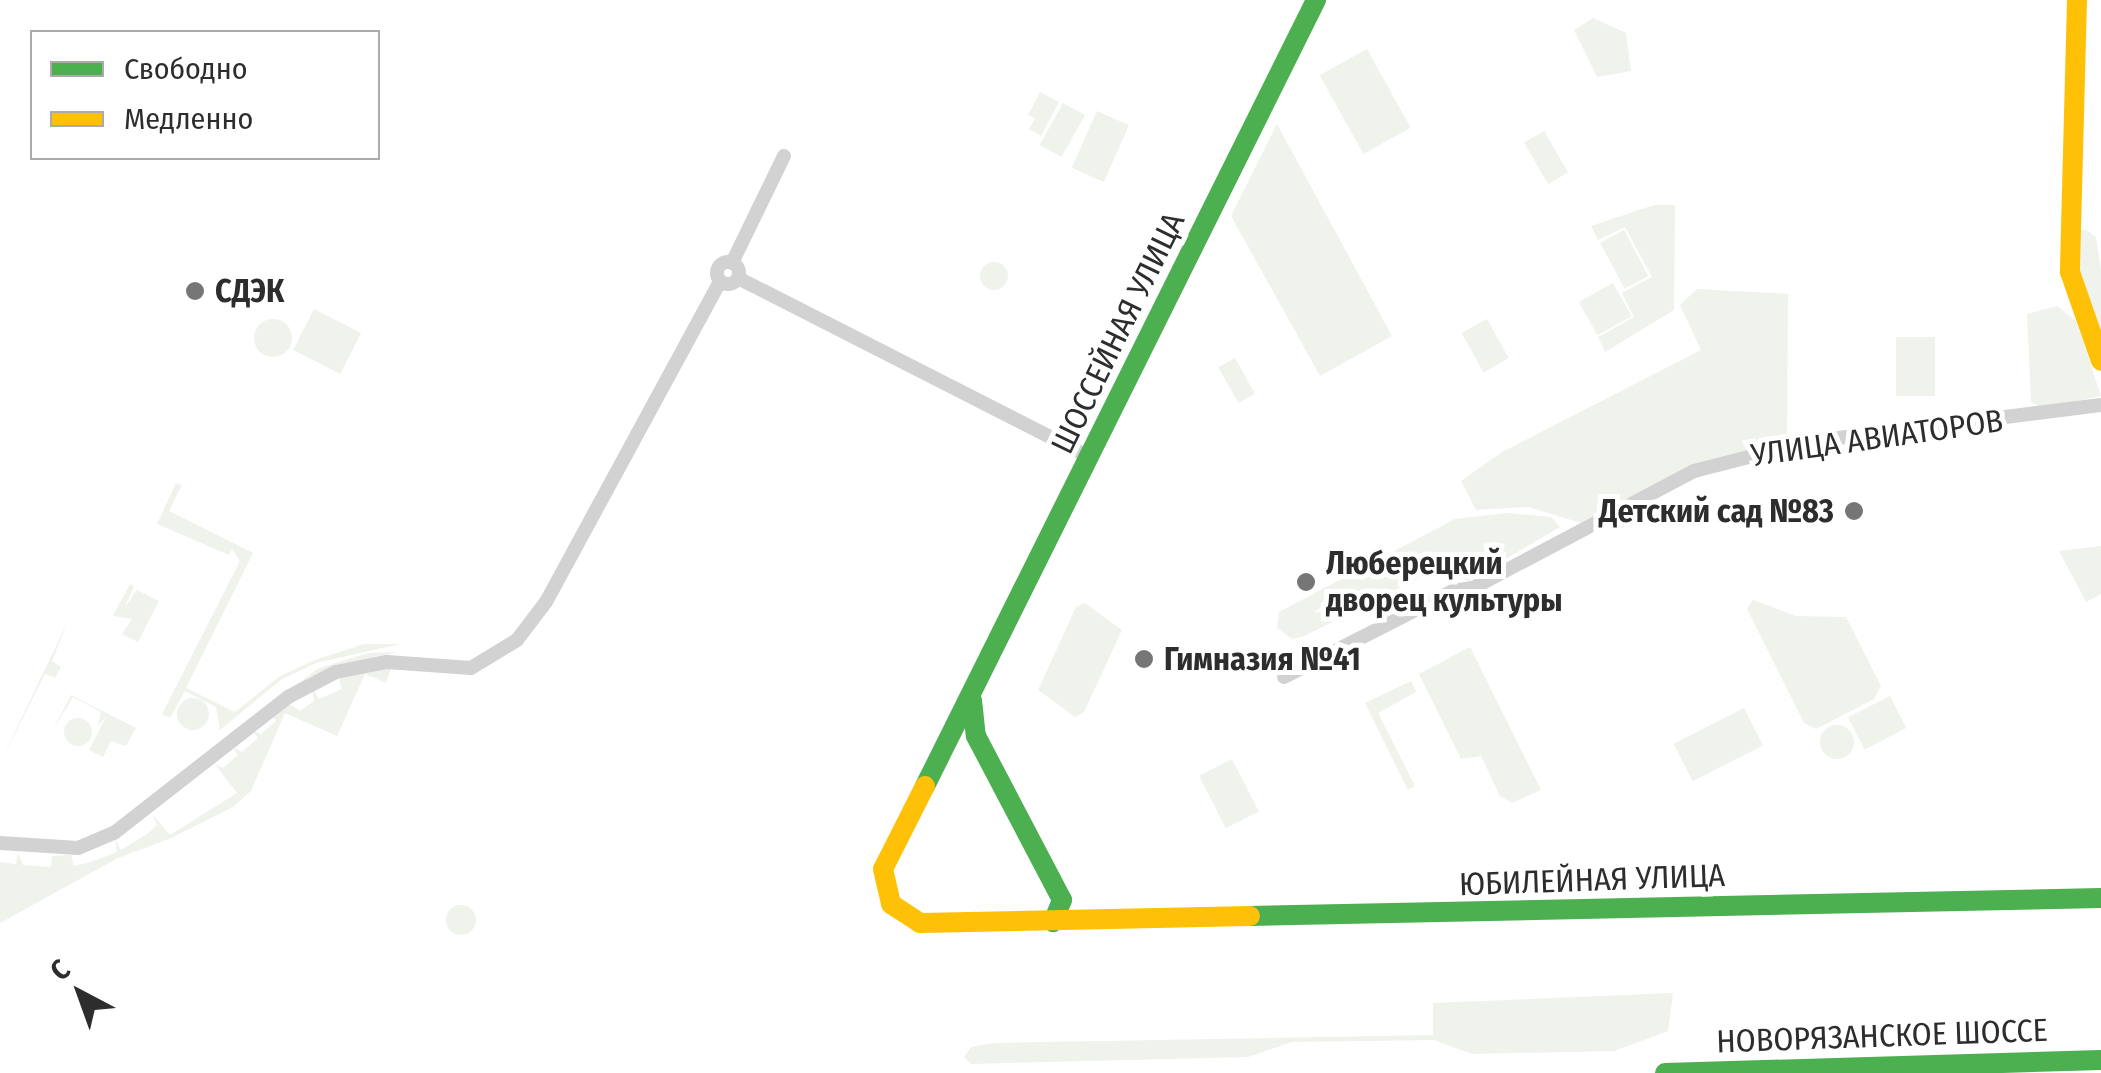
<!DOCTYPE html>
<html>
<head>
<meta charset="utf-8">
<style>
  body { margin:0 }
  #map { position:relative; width:2101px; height:1073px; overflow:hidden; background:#fff; font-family:"Fira Sans Condensed",sans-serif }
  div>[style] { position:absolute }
  .green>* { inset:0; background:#eff3eb; transform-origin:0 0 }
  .round { border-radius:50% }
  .street>* { height:14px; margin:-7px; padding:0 7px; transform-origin:7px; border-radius:7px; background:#d2d2d2 }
  .street>.ring { margin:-7px; padding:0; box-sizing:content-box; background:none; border:14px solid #d2d2d2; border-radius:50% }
  .fast>* { height:20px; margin:-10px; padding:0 10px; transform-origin:10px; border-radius:10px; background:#4caf50 }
  .slow>* { height:20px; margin:-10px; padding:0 10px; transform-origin:10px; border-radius:10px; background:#ffc107 }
  .dots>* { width:28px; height:28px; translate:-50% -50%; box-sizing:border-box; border:5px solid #fff; border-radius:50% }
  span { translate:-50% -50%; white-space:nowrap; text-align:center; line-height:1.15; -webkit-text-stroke:10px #fff; paint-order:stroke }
  .poi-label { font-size:32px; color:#2d2d2d; font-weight:700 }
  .left { translate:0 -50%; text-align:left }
  .right { translate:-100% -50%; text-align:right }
  .street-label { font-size:32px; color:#2d2d2d }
  .legend { position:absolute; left:30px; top:30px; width:350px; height:130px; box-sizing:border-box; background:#fff; border:2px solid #ababab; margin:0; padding:12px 18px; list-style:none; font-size:30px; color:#2d2d2d }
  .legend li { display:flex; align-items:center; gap:20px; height:50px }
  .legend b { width:50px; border:2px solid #ababab }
  .north { position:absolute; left:30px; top:943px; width:100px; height:100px; -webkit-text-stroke:8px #fff; paint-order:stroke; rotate:319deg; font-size:28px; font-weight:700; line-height:40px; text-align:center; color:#2d2d2d }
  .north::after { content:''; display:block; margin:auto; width:35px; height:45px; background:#2d2d2d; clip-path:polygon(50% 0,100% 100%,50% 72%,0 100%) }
</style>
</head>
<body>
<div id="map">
  <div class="green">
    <div style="clip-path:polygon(1593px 18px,1626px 33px,1631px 71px,1597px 77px,1574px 30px)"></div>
    <div style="left:1367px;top:49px;width:90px;height:54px;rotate:61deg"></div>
    <div style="clip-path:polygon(1040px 92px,1059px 102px,1041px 136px,1029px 129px,1035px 118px,1028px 115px)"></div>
    <div style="left:1063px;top:103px;width:25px;height:48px;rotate:29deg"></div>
    <div style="left:1097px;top:111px;width:35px;height:62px;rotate:24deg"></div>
    <div style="clip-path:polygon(1277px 124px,1392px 336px,1320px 376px,1231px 216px)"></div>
    <div style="left:1544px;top:131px;width:48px;height:23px;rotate:60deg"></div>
    <div style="clip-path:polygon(1654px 205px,1675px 205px,1674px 310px,1605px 352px,1598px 337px,1634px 317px,1622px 293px,1652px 277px,1625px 227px,1598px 240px,1591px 226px)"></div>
    <div style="clip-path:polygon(2085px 229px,2096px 237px,2101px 270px,2101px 344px,2077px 262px,2078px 232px)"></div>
    <div style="left:1624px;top:230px;width:52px;height:27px;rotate:62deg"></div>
    <div class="round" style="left:980px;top:262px;width:28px;height:28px"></div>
    <div style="left:1613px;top:283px;width:38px;height:39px;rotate:61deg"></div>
    <div style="clip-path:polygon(1697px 289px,1788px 294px,1787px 445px,1754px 451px,1588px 525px,1528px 507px,1476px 510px,1461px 481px,1502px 452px,1701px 350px,1680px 305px)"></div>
    <div style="clip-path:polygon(2057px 306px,2076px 321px,2101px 396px,2042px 408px,2031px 402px,2027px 314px)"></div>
    <div style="left:314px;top:309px;width:53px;height:46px;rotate:27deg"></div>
    <div class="round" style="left:254px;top:319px;width:38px;height:38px"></div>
    <div style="left:1487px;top:319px;width:45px;height:29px;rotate:61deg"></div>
    <div style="left:1896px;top:337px;width:39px;height:59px"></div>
    <div style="left:1235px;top:358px;width:41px;height:19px;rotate:61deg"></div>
    <div style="clip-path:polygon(176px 483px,182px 485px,169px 511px,253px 553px,186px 688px,235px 712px,280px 676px,315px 660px,364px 644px,400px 644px,316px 663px,282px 679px,220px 730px,216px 707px,185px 691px,170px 718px,162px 714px,240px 561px,232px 549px,229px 555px,157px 524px)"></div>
    <div style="clip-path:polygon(1508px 513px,1551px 517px,1560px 527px,1468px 581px,1438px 568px,1395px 590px,1367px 588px,1353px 612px,1302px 637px,1292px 639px,1277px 628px,1279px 612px,1455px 519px)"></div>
    <div style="clip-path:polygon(2101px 546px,2101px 594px,2086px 602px,2059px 551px)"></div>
    <div style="clip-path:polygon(130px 584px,134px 586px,125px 607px,137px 590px,159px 601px,138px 642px,122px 634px,132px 619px,113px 616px)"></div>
    <div style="clip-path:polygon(1753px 600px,1796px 616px,1846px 617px,1881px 686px,1874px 699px,1816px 729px,1804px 723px,1747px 609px)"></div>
    <div style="clip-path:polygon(1085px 603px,1122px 630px,1084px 712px,1075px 717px,1038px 690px,1076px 607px)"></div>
    <div style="clip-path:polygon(68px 621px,52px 661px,61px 667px,55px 678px,45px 674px,0 763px)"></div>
    <div style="clip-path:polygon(1470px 647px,1541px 790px,1512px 803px,1500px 796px,1481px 756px,1461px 759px,1419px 674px)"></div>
    <div style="clip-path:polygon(397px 652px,310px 677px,216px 743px,319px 668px,368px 653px)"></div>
    <div style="clip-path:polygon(391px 668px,386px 683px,365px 674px,337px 736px,285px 713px,251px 791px,233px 807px,171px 838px,118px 858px,0 923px,0 862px,16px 864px,18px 853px,23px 865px,51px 867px,52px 856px,71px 855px,74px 866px,91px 862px,117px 852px,115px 839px,121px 850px,147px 834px,157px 825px,152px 814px,170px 835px,237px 793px,214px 763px,223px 768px,238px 755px,232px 747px,242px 752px,258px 738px,252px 730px,261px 734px,276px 721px,271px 714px,288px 703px,300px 711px,314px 701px,312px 688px,319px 699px,342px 689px,338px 676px)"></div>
    <div style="clip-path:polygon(1411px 681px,1416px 692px,1378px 713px,1415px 786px,1408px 790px,1365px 703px)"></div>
    <div style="clip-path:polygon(71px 695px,136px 728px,126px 746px,111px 741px,103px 757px,89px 750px,107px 715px,98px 726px,101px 712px,73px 697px,52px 731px)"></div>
    <div style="left:1890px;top:696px;width:36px;height:47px;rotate:63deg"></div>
    <div class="round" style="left:177px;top:698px;width:32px;height:32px"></div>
    <div style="left:1744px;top:708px;width:42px;height:79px;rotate:63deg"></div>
    <div class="round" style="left:64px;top:718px;width:28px;height:28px"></div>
    <div class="round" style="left:1820px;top:725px;width:34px;height:34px"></div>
    <div style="left:1232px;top:759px;width:59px;height:37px;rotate:63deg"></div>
    <div class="round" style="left:446px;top:905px;width:30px;height:30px"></div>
    <div style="clip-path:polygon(1673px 993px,1668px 1031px,1614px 1051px,1472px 1054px,1434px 1040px,1292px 1042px,1248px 1057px,971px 1064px,964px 1057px,971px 1047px,995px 1043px,1433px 1035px,1433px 1003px)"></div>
  </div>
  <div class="street">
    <div class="ring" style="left:717px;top:262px;width:8px;height:8px"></div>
    <div style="left:732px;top:263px;width:119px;rotate:-64.1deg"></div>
    <div style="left:738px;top:278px;width:395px;rotate:27deg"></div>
    <div style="left:1284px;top:677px;width:190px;rotate:-27deg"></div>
    <div style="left:1453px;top:591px;width:20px;rotate:-9deg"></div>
    <div style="left:1473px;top:588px;width:250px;rotate:-27.9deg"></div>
    <div style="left:1694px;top:471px;width:117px;rotate:-14.4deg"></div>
    <div style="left:1807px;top:442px;width:296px;rotate:-7.2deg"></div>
    <div style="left:0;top:843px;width:78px;rotate:3.7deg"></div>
    <div style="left:78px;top:848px;width:39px;rotate:-23deg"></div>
    <div style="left:114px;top:833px;width:221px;rotate:-38deg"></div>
    <div style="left:288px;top:697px;width:54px;rotate:-27.5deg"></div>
    <div style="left:336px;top:672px;width:52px;rotate:-11.1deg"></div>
    <div style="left:387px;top:662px;width:84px;rotate:4.1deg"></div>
    <div style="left:471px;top:668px;width:54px;rotate:-31.3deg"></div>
    <div style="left:517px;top:640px;width:48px;rotate:-52.7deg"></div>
    <div style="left:546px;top:602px;width:364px;rotate:-61.5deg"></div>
  </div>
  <div class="fast">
    <div style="left:972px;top:700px;width:36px;rotate:84deg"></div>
    <div style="left:976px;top:736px;width:185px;rotate:62.3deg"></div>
    <div style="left:1062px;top:900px;width:24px;rotate:112deg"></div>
    <div style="left:925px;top:786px;width:878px;rotate:-63.55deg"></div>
    <div style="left:1250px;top:916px;width:851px;rotate:-1.21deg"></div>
    <div style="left:1665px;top:1073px;width:436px;rotate:-1.7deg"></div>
  </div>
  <div class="slow">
    <div style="left:2077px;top:0;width:272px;rotate:91.5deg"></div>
    <div style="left:2070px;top:272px;width:94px;rotate:70.8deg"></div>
    <div style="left:925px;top:786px;width:93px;rotate:116.8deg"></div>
    <div style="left:883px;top:869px;width:36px;rotate:77deg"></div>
    <div style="left:891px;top:904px;width:35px;rotate:33deg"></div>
    <div style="left:920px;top:923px;width:330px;rotate:-1.2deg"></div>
  </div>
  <div class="dots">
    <div style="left:195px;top:291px;background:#767676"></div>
    <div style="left:1854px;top:511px;background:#767676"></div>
    <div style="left:1306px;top:582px;background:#767676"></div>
    <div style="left:1144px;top:659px;background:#767676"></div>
  </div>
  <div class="poi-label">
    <span class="left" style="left:215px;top:291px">СДЭК</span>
    <span class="right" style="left:1834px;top:511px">Детский сад №83</span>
    <span class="left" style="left:1326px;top:582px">Люберецкий<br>дворец культуры</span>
    <span class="left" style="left:1164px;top:659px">Гимназия №41</span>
  </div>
  <div class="street-label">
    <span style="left:1118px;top:333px;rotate:-64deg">ШОССЕЙНАЯ УЛИЦА</span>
    <span style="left:1877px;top:438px;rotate:-8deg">УЛИЦА АВИАТОРОВ</span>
    <span style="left:1592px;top:880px;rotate:-2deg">ЮБИЛЕЙНАЯ УЛИЦА</span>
    <span style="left:1882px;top:1036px;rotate:-2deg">НОВОРЯЗАНСКОЕ ШОССЕ</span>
  </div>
  <ul class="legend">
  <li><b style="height:12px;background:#4caf50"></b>Свободно</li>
  <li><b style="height:12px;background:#ffc107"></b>Медленно</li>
  </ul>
  <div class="north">С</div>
</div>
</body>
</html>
